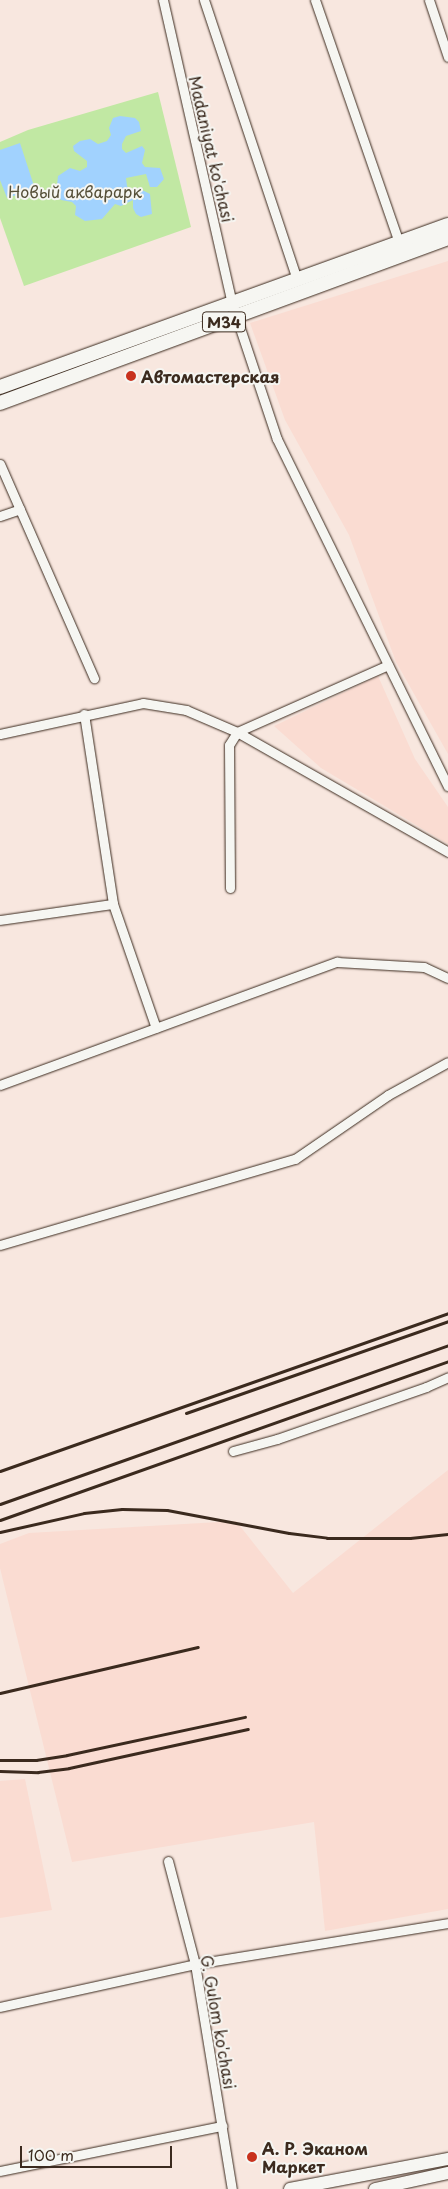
<!DOCTYPE html>
<html>
<head>
<meta charset="utf-8">
<style>
  body { margin:0 }
  #map { position:relative; width:448px; height:2189px; overflow:hidden; background:#f8e7df; font-family:"Playpen Sans",sans-serif }
  div>[style] { position:absolute }
  .built>* { inset:0; background:#fadcd2 }
  .green>* { inset:0; background:#c1e8a3 }
  .water>* { inset:0; background:#a1d2fe }
  .roads { filter:drop-shadow(0 0 1px #3b2a1e) drop-shadow(0 0 1px #3b2a1e) }
  .street>* { height:9px; margin:-4.5px; padding:0 4.5px; transform-origin:4.5px; border-radius:4.5px; background:#f6f6f2 }
  .secondary>* { height:12px; margin:-6px; padding:0 6px; transform-origin:6px; border-radius:6px; background:#f6f6f2 }
  .primary>* { height:14px; margin:-7px; padding:0 7px; transform-origin:7px; border-radius:7px; background:#f6f6f2 }
  .rail>* { height:3px; margin:-1.5px; padding:0 1.5px; transform-origin:1.5px; border-radius:1.5px; background:#3b2a1e }
  .dots>* { width:14px; height:14px; translate:-50% -50%; box-sizing:border-box; border:2px solid #f6f6f2; border-radius:50% }
  span { translate:-50% -50%; white-space:nowrap; text-align:center; line-height:1.15; -webkit-text-stroke:4px #f6f6f2; paint-order:stroke }
  .shield-label span { padding:1px 4px; background:#f6f6f2; border:1px solid; border-radius:4px; -webkit-text-stroke-width:0 }
  .shield-label { font-size:15px; color:#3b2a1e; font-weight:700 }
  .street-label { font-size:16px; color:#3b2a1e }
  .park-label { font-size:16px; color:#565039 }
  .poi-label { font-size:16px; color:#3b2a1e; font-weight:700 }
  .left { translate:0 -50%; text-align:left }
  .scale { position:absolute; left:20px; top:2146px; width:152px; height:22px; box-sizing:border-box; border:2px solid #3b2a1e; border-top:0; padding-left:6px; font-size:15px; line-height:18px; white-space:nowrap; color:#3b2a1e; -webkit-text-stroke:4px #f6f6f2; paint-order:stroke }
</style>
</head>
<body>
<div id="map">
  <div class="built">
    <div style="clip-path:polygon(448px 261px,448px 754px,396px 662px,349px 535px,285px 420px,250px 323px)"></div>
    <div style="clip-path:polygon(378px 676px,415px 759px,448px 807px,448px 844px,321px 768px,274px 726px)"></div>
    <div style="clip-path:polygon(448px 1470px,448px 1909px,325px 1931px,314px 1822px,72px 1862px,0 1568px,0 1544px,29px 1533px,236px 1521px,293px 1593px)"></div>
    <div style="clip-path:polygon(25px 1779px,52px 1910px,0 1918px,0 1781px)"></div>
  </div>
  <div class="green">
    <div style="clip-path:polygon(158px 92px,191px 227px,24px 286px,0 218px,0 142px,28px 130px)"></div>
  </div>
  <div class="water">
    <div style="clip-path:polygon(120px 116px,135px 118px,139px 122px,141px 131px,126px 136px,122px 144px,122px 149px,126px 153px,142px 146px,145px 150px,142px 163px,145px 167px,160px 168px,164px 179px,157px 187px,150px 187px,146px 174px,126px 178px,127px 186px,134px 195px,139px 195px,142px 190px,150px 194px,152px 214px,141px 217px,136px 214px,133px 208px,133px 200px,121px 206px,115px 204px,102px 219px,85px 221px,75px 215px,76px 206px,72px 202px,61px 200px,56px 194px,58px 176px,70px 168px,80px 171px,87px 167px,87px 161px,74px 151px,73px 146px,80px 141px,90px 139px,98px 144px,107px 141px,111px 135px,109px 128px,113px 118px)"></div>
    <div style="clip-path:polygon(20px 143px,35px 189px,7px 198px,0 180px,0 150px)"></div>
  </div>
  <div class="roads">
    <div class="street">
      <div style="left:163px;top:0;width:312px;rotate:77.2deg"></div>
      <div style="left:232px;top:304px;width:142px;rotate:71.6deg"></div>
      <div style="left:277px;top:439px;width:387px;rotate:63.8deg"></div>
      <div style="left:204px;top:0;width:295px;rotate:71.6deg"></div>
      <div style="left:315px;top:0;width:257px;rotate:70.9deg"></div>
      <div style="left:429px;top:0;width:60px;rotate:71.6deg"></div>
      <div style="left:0;top:464px;width:234px;rotate:66.3deg"></div>
      <div style="left:0;top:516px;width:21px;rotate:-19deg"></div>
      <div style="left:84px;top:714px;width:192px;rotate:81.3deg"></div>
      <div style="left:113px;top:904px;width:131px;rotate:70.9deg"></div>
      <div style="left:0;top:734px;width:146px;rotate:-12.2deg"></div>
      <div style="left:143px;top:703px;width:44px;rotate:9.2deg"></div>
      <div style="left:186px;top:710px;width:56px;rotate:23.3deg"></div>
      <div style="left:237px;top:732px;width:243px;rotate:29.6deg"></div>
      <div style="left:230px;top:888px;width:143px;rotate:-90.4deg"></div>
      <div style="left:229px;top:745px;width:15px;rotate:-58deg"></div>
      <div style="left:237px;top:732px;width:165px;rotate:-23.9deg"></div>
      <div style="left:0;top:920px;width:114px;rotate:-8.1deg"></div>
      <div style="left:0;top:1085px;width:359px;rotate:-20.1deg"></div>
      <div style="left:337px;top:962px;width:87px;rotate:3.3deg"></div>
      <div style="left:424px;top:967px;width:26px;rotate:25deg"></div>
      <div style="left:0;top:1245px;width:307px;rotate:-16.3deg"></div>
      <div style="left:295px;top:1159px;width:113px;rotate:-34.5deg"></div>
      <div style="left:388px;top:1095px;width:68px;rotate:-28.8deg"></div>
      <div style="left:233px;top:1451px;width:46px;rotate:-15.3deg"></div>
      <div style="left:277px;top:1439px;width:158px;rotate:-19.2deg"></div>
      <div style="left:426px;top:1387px;width:24px;rotate:-24deg"></div>
      <div style="left:168px;top:1861px;width:106px;rotate:75.3deg"></div>
      <div style="left:195px;top:1964px;width:228px;rotate:80.7deg"></div>
      <div style="left:0;top:2007px;width:200px;rotate:-12.4deg"></div>
      <div style="left:195px;top:1964px;width:256px;rotate:-9.2deg"></div>
      <div style="left:0;top:2171px;width:227px;rotate:-11.5deg"></div>
    </div>
    <div class="secondary">
      <div style="left:290px;top:2189px;width:161px;rotate:-10.8deg"></div>
      <div style="left:375px;top:2189px;width:75px;rotate:-12.4deg"></div>
    </div>
    <div class="primary">
      <div style="left:0;top:387px;width:476px;rotate:-19.9deg"></div>
      <div style="left:0;top:403px;width:477px;rotate:-20.2deg"></div>
    </div>
  </div>
  <div class="rail">
    <div style="left:186px;top:1413px;width:278px;rotate:-19.3deg"></div>
    <div style="left:0;top:1471px;width:475px;rotate:-19.4deg"></div>
    <div style="left:0;top:1504px;width:475px;rotate:-19.5deg"></div>
    <div style="left:0;top:1520px;width:475px;rotate:-19.5deg"></div>
    <div style="left:0;top:1532px;width:86px;rotate:-12.7deg"></div>
    <div style="left:84px;top:1513px;width:38px;rotate:-6deg"></div>
    <div style="left:122px;top:1509px;width:45px;rotate:1.3deg"></div>
    <div style="left:167px;top:1510px;width:124px;rotate:10.7deg"></div>
    <div style="left:289px;top:1533px;width:38px;rotate:7deg"></div>
    <div style="left:327px;top:1538px;width:83px"></div>
    <div style="left:410px;top:1538px;width:38px;rotate:-6deg"></div>
    <div style="left:0;top:1693px;width:203px;rotate:-13.1deg"></div>
    <div style="left:0;top:1760px;width:36px"></div>
    <div style="left:36px;top:1760px;width:31px;rotate:-9deg"></div>
    <div style="left:67px;top:1755px;width:182px;rotate:-12.1deg"></div>
    <div style="left:0;top:1771px;width:38px;rotate:2deg"></div>
    <div style="left:38px;top:1772px;width:31px;rotate:-7deg"></div>
    <div style="left:69px;top:1768px;width:183px;rotate:-12.3deg"></div>
  </div>
  <div class="dots">
    <div style="left:131px;top:376px;background:#c8321e"></div>
    <div style="left:252px;top:2157px;background:#c8321e"></div>
  </div>
  <div class="shield-label">
    <span style="left:224px;top:322px">M34</span>
  </div>
  <div class="street-label">
    <span style="left:212px;top:149px;rotate:77deg">Madaniyat ko'chasi</span>
    <span style="left:219px;top:2022px;rotate:80deg">G. Gulom ko'chasi</span>
  </div>
  <div class="park-label">
    <span style="left:75px;top:191px">Новый акварарк</span>
  </div>
  <div class="poi-label">
    <span class="left" style="left:141px;top:376px">Автомастерская</span>
    <span class="left" style="left:262px;top:2157px">А. Р. Эканом<br>Маркет</span>
  </div>
  <div class="scale">100 m</div>
</div>
</body>
</html>
